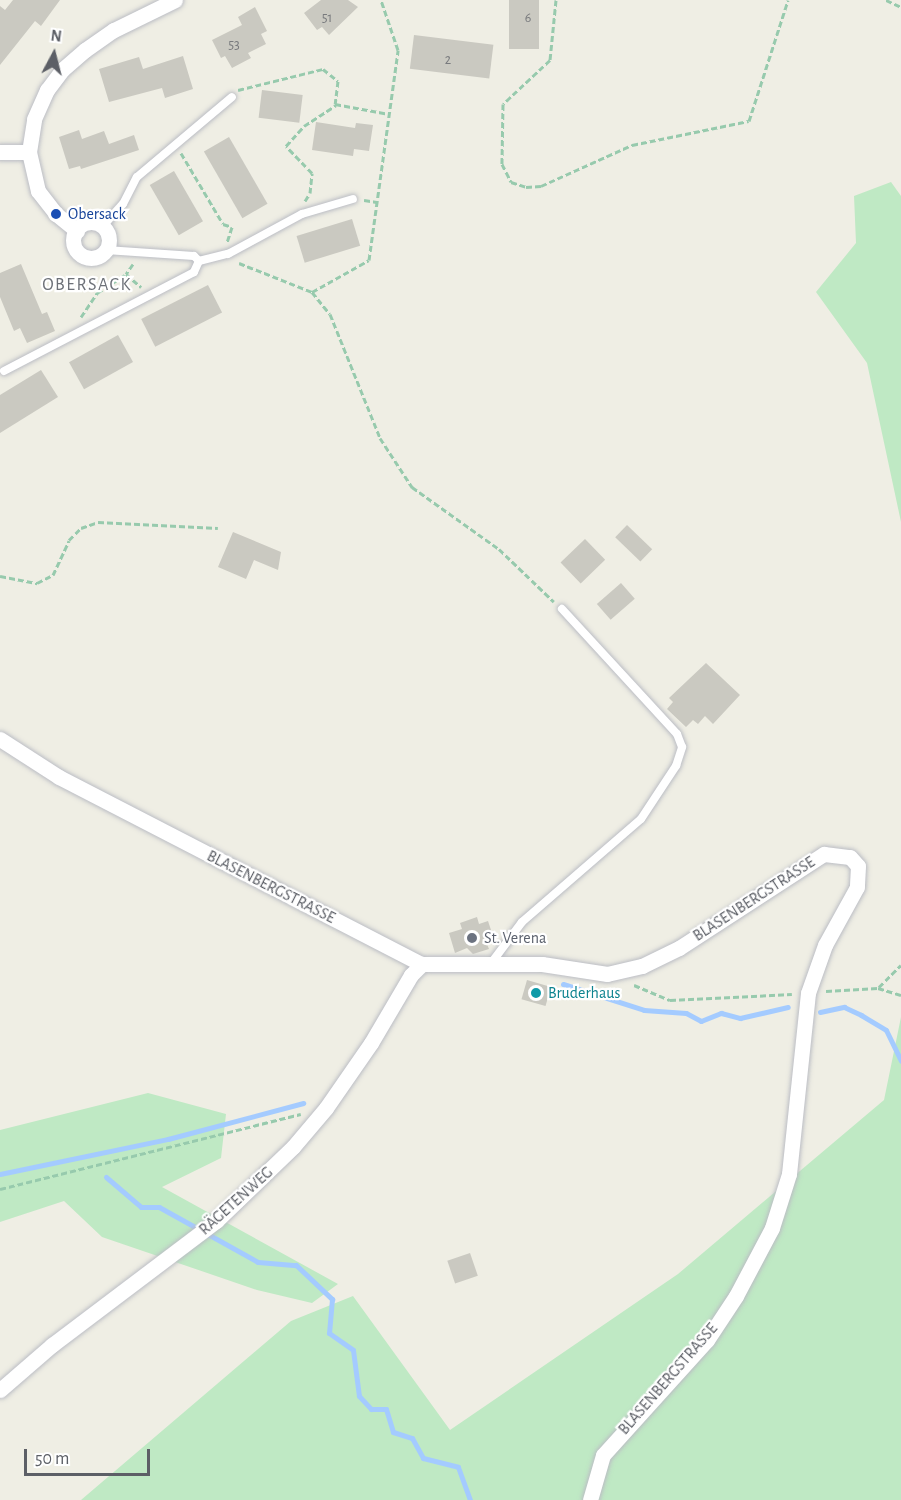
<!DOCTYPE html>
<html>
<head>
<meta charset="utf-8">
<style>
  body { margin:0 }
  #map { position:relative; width:901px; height:1500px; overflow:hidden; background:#efeee4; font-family:"Alegreya Sans",sans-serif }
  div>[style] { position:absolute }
  .green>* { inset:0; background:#bfe9c4 }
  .stream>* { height:5px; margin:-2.5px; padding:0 2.5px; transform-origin:2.5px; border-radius:2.5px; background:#a4cbff }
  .building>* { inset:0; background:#cac9c1; transform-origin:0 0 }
  .path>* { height:3px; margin-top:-1.5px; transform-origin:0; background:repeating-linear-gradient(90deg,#97caad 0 6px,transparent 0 9px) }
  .roads { filter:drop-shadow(0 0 2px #bbbdc4) drop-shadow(0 0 2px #bbbdc4) }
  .service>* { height:8px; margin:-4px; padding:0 4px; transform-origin:4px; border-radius:4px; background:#fff }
  .minor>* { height:15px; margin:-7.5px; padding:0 7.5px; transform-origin:7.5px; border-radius:7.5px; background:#fff }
  .minor>.ring { margin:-7.5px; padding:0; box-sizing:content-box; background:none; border:15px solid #fff; border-radius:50% }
  .dots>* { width:16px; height:16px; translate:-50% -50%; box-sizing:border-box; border:3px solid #fff; border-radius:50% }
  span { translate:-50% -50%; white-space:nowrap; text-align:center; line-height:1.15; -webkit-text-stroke:4.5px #fff; paint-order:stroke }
  .number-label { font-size:14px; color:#787a7d }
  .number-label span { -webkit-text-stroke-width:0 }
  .transit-label { font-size:16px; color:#164399 }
  .left { translate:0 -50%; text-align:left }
  .street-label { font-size:16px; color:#5c5f66 }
  .worship-label { font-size:16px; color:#5b616d }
  .culture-label { font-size:16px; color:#0d838f }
  .neighbourhood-label { font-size:18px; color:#6d7178; letter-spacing:1.5px }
  .north { position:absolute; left:24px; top:24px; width:60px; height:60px; -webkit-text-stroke:4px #fff; paint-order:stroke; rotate:7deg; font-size:16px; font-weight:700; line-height:24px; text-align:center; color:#5c5f66 }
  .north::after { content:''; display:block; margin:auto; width:21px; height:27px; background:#5c5f66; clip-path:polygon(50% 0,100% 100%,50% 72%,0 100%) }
  .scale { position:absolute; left:24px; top:1449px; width:126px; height:27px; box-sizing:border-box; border:3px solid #5c5f66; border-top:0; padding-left:8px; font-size:18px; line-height:21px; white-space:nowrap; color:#5c5f66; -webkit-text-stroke:4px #fff; paint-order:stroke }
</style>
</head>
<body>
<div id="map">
  <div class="green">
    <div style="clip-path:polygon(891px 182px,901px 196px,901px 522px,867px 363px,816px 292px,856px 243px,854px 196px)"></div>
    <div style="clip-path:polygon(901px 1017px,901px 1500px,81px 1500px,291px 1321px,353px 1296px,450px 1430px,678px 1274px,884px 1100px)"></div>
    <div style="clip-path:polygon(148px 1093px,226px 1114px,221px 1158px,162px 1187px,338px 1284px,312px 1303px,257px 1290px,102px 1237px,64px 1201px,0 1222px,0 1130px)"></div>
  </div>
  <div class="stream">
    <div style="left:563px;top:984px;width:85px;rotate:17.8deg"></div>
    <div style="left:644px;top:1010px;width:42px;rotate:4.1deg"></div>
    <div style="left:686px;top:1013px;width:17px;rotate:28deg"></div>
    <div style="left:701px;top:1021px;width:22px;rotate:-22deg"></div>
    <div style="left:721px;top:1013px;width:20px;rotate:15deg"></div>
    <div style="left:740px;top:1018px;width:49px;rotate:-12.9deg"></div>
    <div style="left:820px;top:1012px;width:25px;rotate:-12deg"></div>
    <div style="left:844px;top:1007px;width:19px;rotate:25deg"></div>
    <div style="left:861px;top:1015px;width:29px;rotate:31deg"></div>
    <div style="left:886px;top:1030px;width:34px;rotate:64deg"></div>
    <div style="left:0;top:1174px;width:172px;rotate:-11.8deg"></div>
    <div style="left:168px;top:1139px;width:140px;rotate:-14.9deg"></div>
    <div style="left:106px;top:1177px;width:46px;rotate:40.6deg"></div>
    <div style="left:141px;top:1207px;width:18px"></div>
    <div style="left:159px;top:1207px;width:113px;rotate:29.1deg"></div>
    <div style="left:258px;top:1262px;width:38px;rotate:5deg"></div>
    <div style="left:296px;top:1265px;width:50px;rotate:43.4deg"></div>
    <div style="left:332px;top:1299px;width:34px;rotate:95deg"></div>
    <div style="left:329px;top:1333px;width:29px;rotate:35deg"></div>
    <div style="left:353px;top:1350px;width:46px;rotate:82.6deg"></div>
    <div style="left:359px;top:1396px;width:18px;rotate:47deg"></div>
    <div style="left:371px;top:1409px;width:15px"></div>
    <div style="left:386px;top:1409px;width:24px;rotate:73deg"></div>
    <div style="left:393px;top:1432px;width:20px;rotate:18deg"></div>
    <div style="left:412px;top:1438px;width:23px;rotate:61deg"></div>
    <div style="left:423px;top:1458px;width:36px;rotate:14deg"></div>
    <div style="left:458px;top:1467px;width:35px;rotate:70deg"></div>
  </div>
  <div class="building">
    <div style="clip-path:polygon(13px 0,60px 0,41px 26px,35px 21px,0 65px,0 6px,5px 10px)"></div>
    <div style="clip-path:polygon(321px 0,348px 0,358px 7px,329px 35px,322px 27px,317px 30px,304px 13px)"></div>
    <div style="left:509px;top:0;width:30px;height:49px"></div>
    <div style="clip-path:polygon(255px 7px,267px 31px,261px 34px,266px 44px,248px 53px,251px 58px,232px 68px,225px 56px,221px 58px,212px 40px,242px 25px,238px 17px)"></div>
    <div style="left:414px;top:35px;width:80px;height:34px;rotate:7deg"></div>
    <div style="clip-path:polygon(183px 56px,193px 89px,165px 98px,162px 88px,109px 102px,99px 69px,139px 57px,143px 69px)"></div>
    <div style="left:262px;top:90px;width:41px;height:28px;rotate:7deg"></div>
    <div style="clip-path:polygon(316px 122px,355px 128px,356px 123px,373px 125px,369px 151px,354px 149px,353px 156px,312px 150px)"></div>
    <div style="clip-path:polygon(79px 130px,82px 139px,104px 131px,109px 144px,134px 135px,139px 150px,81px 169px,80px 166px,69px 169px,59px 137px)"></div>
    <div style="left:229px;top:137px;width:77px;height:29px;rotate:60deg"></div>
    <div style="left:174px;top:171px;width:58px;height:28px;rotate:60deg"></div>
    <div style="left:352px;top:219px;width:28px;height:58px;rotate:73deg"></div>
    <div style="clip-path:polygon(21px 264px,42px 314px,47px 312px,55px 331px,27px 343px,20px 328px,14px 331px,0 297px,0 273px)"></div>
    <div style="left:208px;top:285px;width:31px;height:75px;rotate:63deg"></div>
    <div style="left:118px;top:335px;width:31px;height:56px;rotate:61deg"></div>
    <div style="clip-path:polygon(41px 370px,58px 397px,0 433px,0 395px)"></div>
    <div style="left:627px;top:525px;width:35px;height:17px;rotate:44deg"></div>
    <div style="clip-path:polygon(233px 532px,281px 552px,278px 570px,254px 560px,246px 579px,218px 567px)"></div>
    <div style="left:585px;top:539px;width:29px;height:34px;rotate:46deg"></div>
    <div style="left:621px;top:583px;width:21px;height:32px;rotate:49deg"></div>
    <div style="clip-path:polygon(706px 663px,740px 695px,713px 724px,705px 716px,698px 724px,693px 720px,686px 727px,667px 709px,673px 702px,669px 698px)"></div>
    <div style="clip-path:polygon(477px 917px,479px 924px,488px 921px,495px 942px,487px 944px,489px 949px,473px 954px,467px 948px,455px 953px,449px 933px,462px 929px,460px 923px)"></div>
    <div style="left:527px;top:980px;width:25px;height:20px;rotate:16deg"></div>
    <div style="left:470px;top:1253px;width:24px;height:24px;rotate:71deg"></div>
  </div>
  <div class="path">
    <div style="left:556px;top:0;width:60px;rotate:95.7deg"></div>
    <div style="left:550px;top:60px;width:64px;rotate:136.9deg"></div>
    <div style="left:503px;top:104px;width:60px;rotate:91deg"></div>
    <div style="left:502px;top:164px;width:20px;rotate:63deg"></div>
    <div style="left:511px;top:182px;width:16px;rotate:18deg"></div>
    <div style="left:526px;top:187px;width:15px;rotate:-4deg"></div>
    <div style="left:541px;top:186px;width:100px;rotate:-24.3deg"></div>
    <div style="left:632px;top:145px;width:119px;rotate:-11.6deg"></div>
    <div style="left:749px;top:121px;width:127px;rotate:-72.1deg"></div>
    <div style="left:886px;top:0;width:17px;rotate:25deg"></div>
    <div style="left:238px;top:90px;width:88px;rotate:-13.9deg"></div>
    <div style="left:323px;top:69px;width:19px;rotate:39deg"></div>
    <div style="left:338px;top:81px;width:23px;rotate:97deg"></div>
    <div style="left:335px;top:104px;width:55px;rotate:10.5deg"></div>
    <div style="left:181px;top:153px;width:82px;rotate:59.4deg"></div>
    <div style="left:223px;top:224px;width:9px;rotate:18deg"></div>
    <div style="left:232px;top:227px;width:16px;rotate:108deg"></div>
    <div style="left:364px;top:200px;width:13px;rotate:9deg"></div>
    <div style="left:305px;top:201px;width:9px;rotate:-58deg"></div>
    <div style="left:310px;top:193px;width:20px;rotate:-84deg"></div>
    <div style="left:312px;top:173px;width:37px;rotate:-134deg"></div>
    <div style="left:286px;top:146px;width:27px;rotate:-48deg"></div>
    <div style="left:304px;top:126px;width:38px;rotate:-33deg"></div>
    <div style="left:239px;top:263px;width:79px;rotate:21.7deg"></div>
    <div style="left:312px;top:292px;width:28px;rotate:51deg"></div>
    <div style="left:330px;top:314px;width:134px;rotate:68deg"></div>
    <div style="left:380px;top:438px;width:59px;rotate:56.9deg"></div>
    <div style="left:412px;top:487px;width:107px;rotate:35.5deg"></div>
    <div style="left:499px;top:549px;width:76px;rotate:43.9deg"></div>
    <div style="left:133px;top:264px;width:12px;rotate:125deg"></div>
    <div style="left:126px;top:274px;width:20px;rotate:41deg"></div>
    <div style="left:312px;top:292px;width:65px;rotate:-29.3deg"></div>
    <div style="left:369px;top:260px;width:212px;rotate:-82.1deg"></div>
    <div style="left:398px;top:50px;width:53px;rotate:-108.8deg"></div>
    <div style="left:81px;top:317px;width:29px;rotate:-56deg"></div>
    <div style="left:97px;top:293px;width:35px;rotate:-33deg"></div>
    <div style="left:0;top:576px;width:38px;rotate:11deg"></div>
    <div style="left:37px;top:583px;width:18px;rotate:-27deg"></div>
    <div style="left:53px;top:575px;width:38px;rotate:-65deg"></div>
    <div style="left:69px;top:540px;width:17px;rotate:-45deg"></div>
    <div style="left:81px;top:528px;width:18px;rotate:-19deg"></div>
    <div style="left:98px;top:522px;width:120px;rotate:2.9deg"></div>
    <div style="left:634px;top:985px;width:39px;rotate:23deg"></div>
    <div style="left:670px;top:1000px;width:122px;rotate:-2.8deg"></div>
    <div style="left:879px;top:987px;width:31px;rotate:-45deg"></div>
    <div style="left:826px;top:991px;width:52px;rotate:-3.3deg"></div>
    <div style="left:878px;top:988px;width:24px;rotate:17deg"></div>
    <div style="left:0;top:1189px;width:310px;rotate:-14deg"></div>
  </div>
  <div class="roads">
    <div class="service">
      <div style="left:102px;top:227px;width:31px;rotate:-48deg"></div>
      <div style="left:123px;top:204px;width:30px;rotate:-63deg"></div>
      <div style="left:137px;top:177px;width:124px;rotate:-40.1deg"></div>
      <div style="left:106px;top:250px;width:88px;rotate:3.9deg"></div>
      <div style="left:194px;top:256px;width:7px;rotate:45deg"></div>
      <div style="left:199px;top:261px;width:30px;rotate:-14deg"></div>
      <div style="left:228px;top:254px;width:84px;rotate:-28.4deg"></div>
      <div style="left:302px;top:214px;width:53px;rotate:-16.4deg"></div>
      <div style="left:4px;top:371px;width:214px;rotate:-27.5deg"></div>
      <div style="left:194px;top:272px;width:12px;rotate:-66deg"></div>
      <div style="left:492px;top:962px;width:50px;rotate:-53.1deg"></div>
      <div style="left:522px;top:922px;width:157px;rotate:-40.9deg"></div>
      <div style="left:641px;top:819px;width:64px;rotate:-56.6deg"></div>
      <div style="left:676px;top:766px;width:20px;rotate:-72deg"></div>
      <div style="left:682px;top:747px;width:14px;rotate:-111deg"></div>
      <div style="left:677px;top:734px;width:170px;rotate:-132.6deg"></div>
    </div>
    <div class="minor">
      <div style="left:0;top:152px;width:29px"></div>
      <div class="ring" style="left:73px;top:222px;width:21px;height:21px"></div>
      <div style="left:77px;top:231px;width:27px;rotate:-141deg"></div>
      <div style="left:56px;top:214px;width:29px;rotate:-128deg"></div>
      <div style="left:38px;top:191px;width:40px;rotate:-103deg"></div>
      <div style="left:29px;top:152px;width:33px;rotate:-81deg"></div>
      <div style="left:34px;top:119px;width:32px;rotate:-66deg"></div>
      <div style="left:47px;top:90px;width:26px;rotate:-53deg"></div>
      <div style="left:63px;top:69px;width:29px;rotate:-41deg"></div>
      <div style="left:85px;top:50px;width:35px;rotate:-35deg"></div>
      <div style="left:114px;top:30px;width:68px;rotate:-26.2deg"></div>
      <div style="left:0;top:739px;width:70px;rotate:32.8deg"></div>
      <div style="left:59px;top:777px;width:408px;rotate:27.3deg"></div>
      <div style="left:422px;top:964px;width:120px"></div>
      <div style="left:542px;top:964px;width:66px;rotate:8.7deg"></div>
      <div style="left:607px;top:974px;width:36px;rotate:-13deg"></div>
      <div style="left:642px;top:966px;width:41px;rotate:-25.9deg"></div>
      <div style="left:679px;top:948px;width:173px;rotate:-33deg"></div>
      <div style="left:824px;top:854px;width:26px;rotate:7deg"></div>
      <div style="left:850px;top:857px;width:12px;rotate:48deg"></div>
      <div style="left:858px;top:866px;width:21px;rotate:93deg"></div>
      <div style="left:857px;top:887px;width:66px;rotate:118.9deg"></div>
      <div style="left:825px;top:945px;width:51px;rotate:109.5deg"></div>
      <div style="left:808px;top:993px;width:182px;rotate:96deg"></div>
      <div style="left:789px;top:1174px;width:57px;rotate:107.5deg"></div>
      <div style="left:772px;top:1228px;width:77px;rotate:117.9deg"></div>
      <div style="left:736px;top:1296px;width:53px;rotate:123.4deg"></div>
      <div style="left:707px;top:1340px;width:155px;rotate:132.1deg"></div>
      <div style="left:603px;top:1455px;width:47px;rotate:106.1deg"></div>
      <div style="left:0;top:1390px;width:69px;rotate:-40.9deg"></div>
      <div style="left:52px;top:1345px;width:206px;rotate:-37.1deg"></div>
      <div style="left:216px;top:1221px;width:107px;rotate:-43.9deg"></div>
      <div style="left:293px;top:1147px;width:51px;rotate:-49.8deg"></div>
      <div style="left:326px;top:1108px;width:79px;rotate:-55.3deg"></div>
      <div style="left:371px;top:1043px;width:79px;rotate:-59.5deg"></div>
      <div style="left:411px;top:975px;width:16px;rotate:-45deg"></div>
    </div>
  </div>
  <div class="dots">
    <div style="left:56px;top:214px;background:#1a4fb4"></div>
    <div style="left:472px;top:938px;background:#6b7280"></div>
    <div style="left:536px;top:993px;background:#0f9aa8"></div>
  </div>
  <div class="number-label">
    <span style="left:327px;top:18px">51</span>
    <span style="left:528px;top:18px">6</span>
    <span style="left:234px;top:45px">53</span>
    <span style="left:448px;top:60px">2</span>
  </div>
  <div class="transit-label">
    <span class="left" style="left:68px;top:214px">Obersack</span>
  </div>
  <div class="street-label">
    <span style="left:271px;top:887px;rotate:27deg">BLASENBERGSTRASSE</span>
    <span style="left:754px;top:899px;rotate:-33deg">BLASENBERGSTRASSE</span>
    <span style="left:236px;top:1201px;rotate:-42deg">RÄGETENWEG</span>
    <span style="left:668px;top:1379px;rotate:-49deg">BLASENBERGSTRASSE</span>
  </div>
  <div class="worship-label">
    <span class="left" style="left:484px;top:938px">St. Verena</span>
  </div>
  <div class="culture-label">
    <span class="left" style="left:548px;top:993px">Bruderhaus</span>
  </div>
  <div class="neighbourhood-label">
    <span style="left:87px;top:285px">OBERSACK</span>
  </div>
  <div class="north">N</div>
  <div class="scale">50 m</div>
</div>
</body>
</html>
